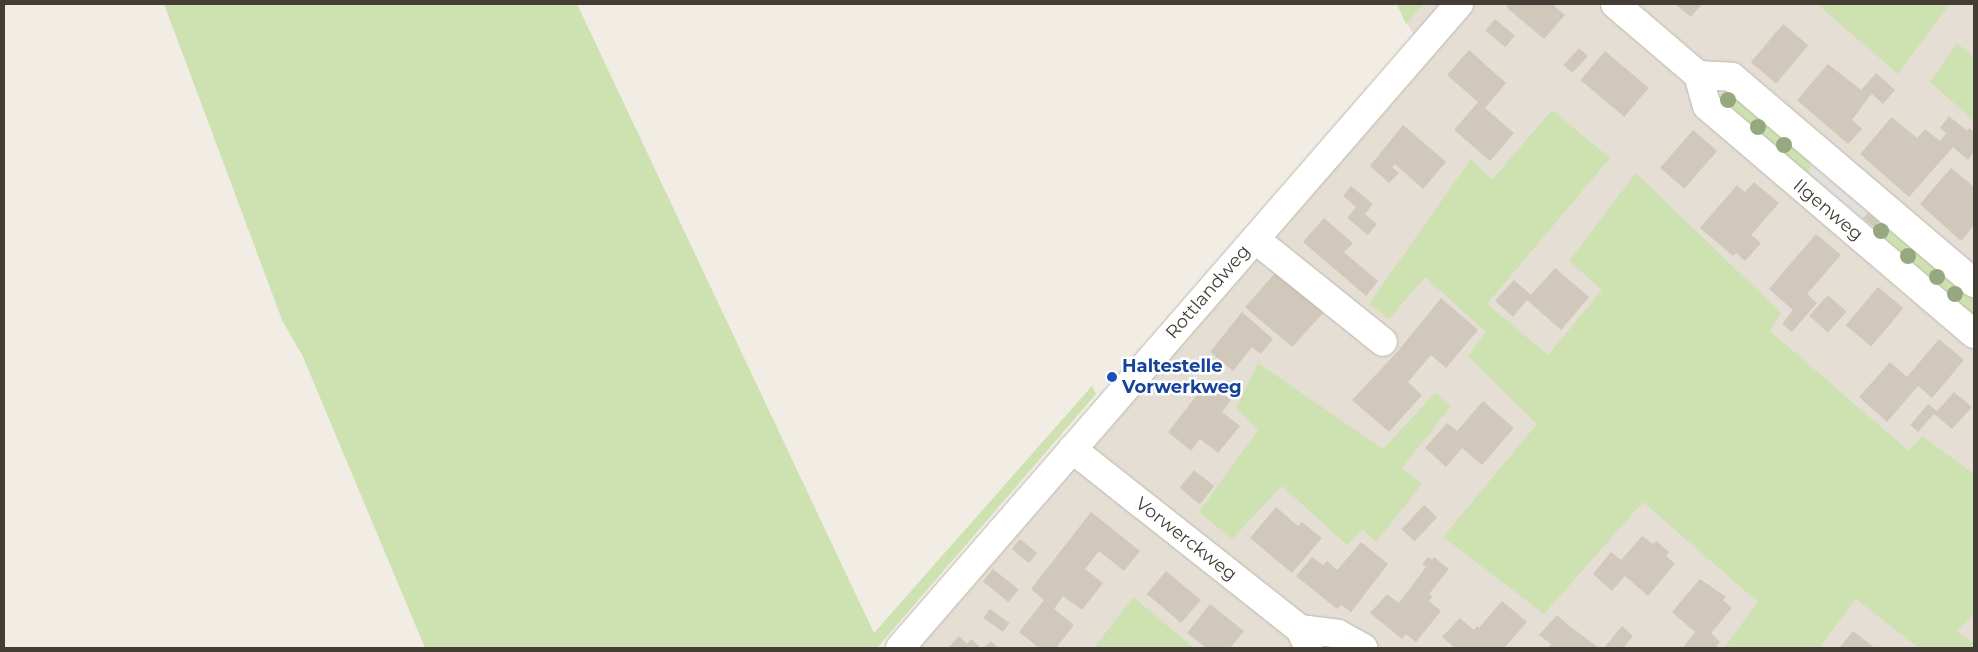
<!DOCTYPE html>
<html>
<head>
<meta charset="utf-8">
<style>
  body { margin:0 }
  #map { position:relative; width:1978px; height:652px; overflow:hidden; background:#f1ede5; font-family:Montserrat,sans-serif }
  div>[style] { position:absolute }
  .residential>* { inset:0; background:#e4ded4 }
  .green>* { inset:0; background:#cee2b1 }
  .parking>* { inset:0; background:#e2e0dd; transform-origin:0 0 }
  .building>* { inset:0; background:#d1c8bc; transform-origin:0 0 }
  .roads { filter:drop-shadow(0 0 1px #beb7ac) drop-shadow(0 0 1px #beb7ac) }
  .minor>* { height:28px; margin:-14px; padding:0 14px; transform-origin:14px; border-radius:14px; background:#fff }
  .trees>* { width:16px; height:16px; margin:-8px; border-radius:50%; background:#95a880 }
  .dots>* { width:14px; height:14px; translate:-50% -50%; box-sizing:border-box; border:2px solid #fff; border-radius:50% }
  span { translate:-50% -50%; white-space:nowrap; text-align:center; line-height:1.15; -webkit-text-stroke:5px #fff; paint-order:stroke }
  .street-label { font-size:18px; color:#433d35 }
  .transit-label { font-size:18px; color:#164399; font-weight:700 }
  .left { translate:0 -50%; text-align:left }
  .frame { position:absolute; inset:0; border:5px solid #433d35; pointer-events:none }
</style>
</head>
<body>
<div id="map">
  <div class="residential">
    <div style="clip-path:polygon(1397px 4px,1974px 4px,1974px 300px,1885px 224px,1974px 320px,1974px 648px,904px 648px,1423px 53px)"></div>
  </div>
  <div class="green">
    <div style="clip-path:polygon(164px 4px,577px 4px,874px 633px,1092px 386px,1096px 394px,877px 648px,425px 648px,303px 357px,282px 320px)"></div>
    <div style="clip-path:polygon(1397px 4px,1424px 4px,1406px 24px)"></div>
    <div style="clip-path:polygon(1817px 4px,1950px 4px,1898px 74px)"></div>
    <div style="clip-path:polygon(1957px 43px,1974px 58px,1974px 121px,1930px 82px)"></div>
    <div style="clip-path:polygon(1723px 92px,1729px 92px,1809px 159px,1811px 168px,1806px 173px,1800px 173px,1719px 99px)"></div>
    <div style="clip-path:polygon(1552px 110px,1610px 158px,1487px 304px,1548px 355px,1602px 290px,1569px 261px,1636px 173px,1781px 313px,1770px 331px,1909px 451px,1922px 436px,1974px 474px,1974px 613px,1957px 632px,1974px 643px,1974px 648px,1919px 648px,1856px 599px,1819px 648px,1724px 648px,1758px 602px,1643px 502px,1544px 614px,1443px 537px,1537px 424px,1468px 356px,1486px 332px,1425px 277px,1389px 319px,1369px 304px,1471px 159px,1492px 180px)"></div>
    <div style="clip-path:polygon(1885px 224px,1974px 300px,1974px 320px,1876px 238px,1874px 231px,1878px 226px)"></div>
    <div style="clip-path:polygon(1258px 363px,1383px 449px,1435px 393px,1451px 406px,1402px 468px,1422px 484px,1376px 542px,1363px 529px,1347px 545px,1282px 486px,1232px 539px,1199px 512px,1258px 430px,1236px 408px)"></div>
    <div style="clip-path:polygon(1133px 597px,1194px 648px,1094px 648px)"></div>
  </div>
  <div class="parking">
    <div style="left:1815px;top:165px;width:71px;height:16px;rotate:39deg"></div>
  </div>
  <div class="building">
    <div style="clip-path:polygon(1509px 4px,1552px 4px,1565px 15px,1544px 39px,1506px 7px)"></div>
    <div style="clip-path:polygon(1675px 4px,1702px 4px,1691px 17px)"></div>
    <div style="left:1495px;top:19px;width:26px;height:15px;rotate:40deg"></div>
    <div style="left:1783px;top:24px;width:33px;height:50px;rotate:40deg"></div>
    <div style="left:1579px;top:48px;width:12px;height:23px;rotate:42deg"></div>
    <div style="clip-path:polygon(1469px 50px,1506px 83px,1485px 108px,1514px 133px,1490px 161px,1454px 130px,1478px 102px,1447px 75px)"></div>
    <div style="left:1605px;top:51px;width:57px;height:38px;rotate:40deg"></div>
    <div style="clip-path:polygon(1828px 64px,1861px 90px,1876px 73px,1895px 90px,1883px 104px,1872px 94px,1869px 97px,1852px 120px,1862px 129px,1848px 144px,1797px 100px)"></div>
    <div style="clip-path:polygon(1949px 116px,1967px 131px,1969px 128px,1974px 132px,1974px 152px,1968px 160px,1953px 147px,1909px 197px,1860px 154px,1892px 117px,1917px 138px,1925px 129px,1940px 141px,1946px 133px,1940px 128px)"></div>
    <div style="clip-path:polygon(1403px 125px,1446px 162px,1423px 189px,1395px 164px,1392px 167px,1399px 173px,1389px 183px,1370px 166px)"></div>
    <div style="left:1693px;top:130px;width:32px;height:50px;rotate:41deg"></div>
    <div style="clip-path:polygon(1951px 168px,1974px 187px,1974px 225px,1961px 241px,1920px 204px)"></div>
    <div style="clip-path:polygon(1754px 182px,1779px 203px,1751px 235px,1761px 243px,1745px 261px,1736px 253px,1733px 256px,1700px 228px,1737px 185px,1745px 192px)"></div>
    <div style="clip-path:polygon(1351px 186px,1373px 204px,1365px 214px,1377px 224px,1368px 235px,1347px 218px,1356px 207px,1343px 196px)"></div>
    <div style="clip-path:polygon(1868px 213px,1879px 221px,1874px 227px,1863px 218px)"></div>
    <div style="clip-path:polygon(1324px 218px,1353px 243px,1344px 252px,1378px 281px,1366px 296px,1303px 242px)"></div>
    <div style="clip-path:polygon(1816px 234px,1841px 255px,1807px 294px,1817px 303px,1792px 332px,1782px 324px,1793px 310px,1769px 289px)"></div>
    <div style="clip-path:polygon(1555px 268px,1589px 297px,1561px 330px,1527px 300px,1513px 317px,1495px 301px,1514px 280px,1531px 295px)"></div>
    <div style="clip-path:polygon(1275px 273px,1278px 276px,1280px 274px,1324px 312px,1292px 347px,1245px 307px)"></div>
    <div style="left:1878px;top:287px;width:33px;height:50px;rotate:40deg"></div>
    <div style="left:1828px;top:295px;width:25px;height:28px;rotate:42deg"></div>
    <div style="clip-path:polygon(1441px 298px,1478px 330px,1446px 368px,1431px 355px,1408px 382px,1422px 395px,1389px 432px,1352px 400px,1398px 351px)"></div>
    <div style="clip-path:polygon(1242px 312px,1273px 339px,1261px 354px,1252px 347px,1233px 371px,1210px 352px)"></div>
    <div style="clip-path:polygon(1939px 339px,1964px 360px,1932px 398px,1918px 386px,1887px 422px,1859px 397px,1890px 362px,1907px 377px)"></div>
    <div style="clip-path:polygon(1208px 381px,1231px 400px,1222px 412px,1240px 426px,1218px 453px,1200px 439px,1191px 451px,1168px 432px)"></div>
    <div style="clip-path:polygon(1954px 392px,1972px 407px,1952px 429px,1934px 414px,1918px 432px,1910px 425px,1928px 404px,1937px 411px)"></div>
    <div style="clip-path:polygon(1483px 401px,1514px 428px,1482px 465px,1462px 448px,1446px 467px,1425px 448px,1447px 423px,1457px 431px)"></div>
    <div style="left:1194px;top:470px;width:26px;height:23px;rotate:39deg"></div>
    <div style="left:1424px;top:505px;width:18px;height:33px;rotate:43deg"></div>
    <div style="clip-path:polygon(1276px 507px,1298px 526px,1302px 522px,1322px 538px,1292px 573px,1250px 538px)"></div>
    <div style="clip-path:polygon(1091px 512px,1140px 551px,1124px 571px,1099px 551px,1085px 569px,1103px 583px,1082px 610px,1063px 596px,1054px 609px,1074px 625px,1056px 648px,1039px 648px,1019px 632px,1044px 600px,1031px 589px)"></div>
    <div style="clip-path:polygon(1642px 536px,1653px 544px,1656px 541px,1669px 552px,1666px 556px,1675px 564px,1648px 596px,1625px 576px,1612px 591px,1593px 574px,1611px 552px,1621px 560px)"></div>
    <div style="left:1020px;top:539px;width:22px;height:13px;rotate:39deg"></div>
    <div style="clip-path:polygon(1361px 542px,1388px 564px,1351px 612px,1341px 605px,1337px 609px,1296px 576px,1312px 557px,1323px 565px,1327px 561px,1337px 570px)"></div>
    <div style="clip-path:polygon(1428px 557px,1432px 560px,1434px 557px,1449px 569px,1429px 594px,1433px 596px,1429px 601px,1441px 611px,1416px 642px,1406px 634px,1402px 639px,1370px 613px,1387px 594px,1399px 603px,1426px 567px,1422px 564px)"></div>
    <div style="left:993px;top:569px;width:33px;height:16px;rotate:39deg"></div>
    <div style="left:1166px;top:571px;width:45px;height:30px;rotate:40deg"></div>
    <div style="clip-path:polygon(1700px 579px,1726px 597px,1723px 600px,1732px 608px,1711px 633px,1720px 642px,1715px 648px,1687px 648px,1684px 646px,1695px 632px,1672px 612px)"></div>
    <div style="clip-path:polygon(1502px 601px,1527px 622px,1504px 648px,1455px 648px,1442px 637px,1460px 618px,1474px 630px,1477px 626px,1479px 628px)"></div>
    <div style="clip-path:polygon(1210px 604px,1244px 631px,1230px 648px,1206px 648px,1187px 633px)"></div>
    <div style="left:990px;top:609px;width:24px;height:11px;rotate:36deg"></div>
    <div style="clip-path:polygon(1557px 615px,1567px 624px,1599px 648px,1548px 648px,1551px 644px,1539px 635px)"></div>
    <div style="clip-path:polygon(1622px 626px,1633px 636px,1623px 648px,1604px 648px)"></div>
    <div style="clip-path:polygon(1853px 631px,1875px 648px,1839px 648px)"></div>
    <div style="clip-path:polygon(959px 636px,967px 644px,971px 639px,979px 646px,977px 648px,948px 648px)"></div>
    <div style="clip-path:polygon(991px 641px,997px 647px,1001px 648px,984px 648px)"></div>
  </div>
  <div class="roads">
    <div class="minor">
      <div style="left:1615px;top:4px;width:109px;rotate:40.5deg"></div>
      <div style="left:1698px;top:75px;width:32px;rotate:74deg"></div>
      <div style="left:1707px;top:106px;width:351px;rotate:40.5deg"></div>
      <div style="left:1698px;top:75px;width:34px;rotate:3deg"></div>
      <div style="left:1732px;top:77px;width:318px;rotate:40.4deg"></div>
      <div style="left:1255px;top:239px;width:164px;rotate:38.8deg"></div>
      <div style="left:1072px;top:449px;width:290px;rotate:38.3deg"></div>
      <div style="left:1300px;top:629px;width:21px;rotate:65deg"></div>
      <div style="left:1300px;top:629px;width:38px;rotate:7deg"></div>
      <div style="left:1338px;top:634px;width:29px;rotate:29deg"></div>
      <div style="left:900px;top:648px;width:853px;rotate:-49.04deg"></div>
    </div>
  </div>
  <div class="trees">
    <div style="left:1728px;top:100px"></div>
    <div style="left:1758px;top:127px"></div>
    <div style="left:1784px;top:145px"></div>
    <div style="left:1881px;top:231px"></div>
    <div style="left:1908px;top:256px"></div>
    <div style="left:1937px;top:277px"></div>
    <div style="left:1955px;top:294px"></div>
  </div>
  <div class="dots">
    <div style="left:1112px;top:377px;background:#1a4fb4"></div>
  </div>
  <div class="street-label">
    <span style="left:1828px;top:210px;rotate:40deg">Ilgenweg</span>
    <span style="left:1208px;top:292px;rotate:-49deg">Rottlandweg</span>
    <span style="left:1186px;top:539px;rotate:38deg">Vorwerckweg</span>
  </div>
  <div class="transit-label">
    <span class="left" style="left:1122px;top:377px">Haltestelle<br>Vorwerkweg</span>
  </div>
  <div class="frame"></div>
</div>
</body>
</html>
